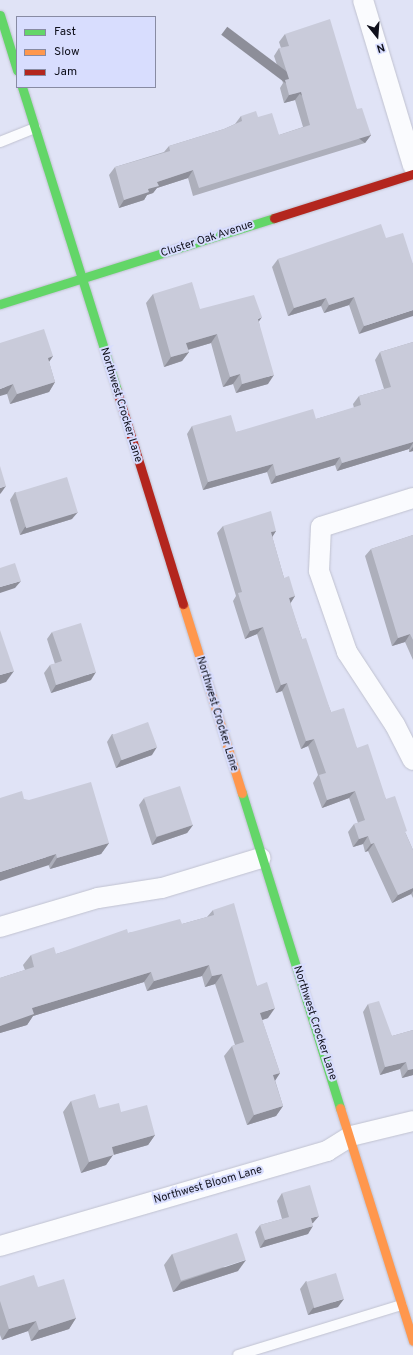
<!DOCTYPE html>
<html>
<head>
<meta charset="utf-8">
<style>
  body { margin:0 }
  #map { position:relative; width:413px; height:1355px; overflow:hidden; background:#e0e3f6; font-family:Overpass,sans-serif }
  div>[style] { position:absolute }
  .roads { filter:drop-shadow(0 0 1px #c0c2d0) drop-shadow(0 0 1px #c0c2d0) }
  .lane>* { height:10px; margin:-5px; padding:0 5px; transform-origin:5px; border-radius:5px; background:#fafbfe }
  .street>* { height:20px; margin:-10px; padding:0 10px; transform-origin:10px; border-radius:10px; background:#fafbfe }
  .fast>* { height:9px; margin:-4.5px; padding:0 4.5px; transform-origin:4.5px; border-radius:4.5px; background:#63d668 }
  .slow>* { height:9px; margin:-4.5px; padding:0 4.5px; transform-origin:4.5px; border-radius:4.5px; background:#ff974d }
  .jam>* { height:9px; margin:-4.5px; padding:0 4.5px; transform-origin:4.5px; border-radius:4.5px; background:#b3261e }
  .wall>* { inset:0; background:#adafbb }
  .shaded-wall>* { inset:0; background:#8d8e99; transform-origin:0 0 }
  .building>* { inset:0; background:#c9cbda; transform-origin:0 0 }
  span { translate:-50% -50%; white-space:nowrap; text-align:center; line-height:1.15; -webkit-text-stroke:4px #d8ddfe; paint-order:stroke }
  .street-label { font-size:11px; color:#0f101b }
  .legend { position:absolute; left:16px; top:16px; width:140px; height:72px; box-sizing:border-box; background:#d8ddfe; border:1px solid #888ba3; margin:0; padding:5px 7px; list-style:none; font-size:12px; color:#0f101b }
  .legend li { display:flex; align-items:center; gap:8px; height:20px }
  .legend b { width:20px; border:1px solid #888ba3 }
  .north { position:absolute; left:357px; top:16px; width:40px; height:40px; -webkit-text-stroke:3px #d8ddfe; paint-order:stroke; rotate:163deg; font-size:11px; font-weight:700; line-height:16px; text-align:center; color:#0f101b }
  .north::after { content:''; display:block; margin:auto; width:14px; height:18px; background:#0f101b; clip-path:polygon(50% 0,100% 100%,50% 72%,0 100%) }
</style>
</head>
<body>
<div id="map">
  <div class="roads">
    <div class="lane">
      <div style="left:0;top:142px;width:38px;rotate:-22deg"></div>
      <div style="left:238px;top:1355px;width:171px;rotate:-17deg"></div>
    </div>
    <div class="street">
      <div style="left:363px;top:0;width:173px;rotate:73.2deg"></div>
      <div style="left:413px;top:498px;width:96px;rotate:162.5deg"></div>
      <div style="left:321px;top:527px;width:44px;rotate:92.6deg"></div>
      <div style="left:319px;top:571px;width:86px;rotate:70.9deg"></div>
      <div style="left:347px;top:652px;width:87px;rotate:56.7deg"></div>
      <div style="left:395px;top:725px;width:39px;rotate:63deg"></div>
      <div style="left:0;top:927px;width:102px;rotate:-16.5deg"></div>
      <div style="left:98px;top:898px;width:65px;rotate:-8.9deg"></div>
      <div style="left:162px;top:888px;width:103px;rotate:-16.9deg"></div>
      <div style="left:0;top:1246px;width:341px;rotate:-16.2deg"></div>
      <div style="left:327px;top:1151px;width:28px;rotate:-32deg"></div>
      <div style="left:351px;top:1136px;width:64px;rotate:-13.6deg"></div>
    </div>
    <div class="fast">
      <div style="left:0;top:15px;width:58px;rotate:72.8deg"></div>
      <div style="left:22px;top:87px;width:318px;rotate:72.6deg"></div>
      <div style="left:0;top:304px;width:287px;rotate:-17.4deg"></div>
      <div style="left:242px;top:793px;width:330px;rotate:72.7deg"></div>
    </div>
    <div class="slow">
      <div style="left:183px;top:604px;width:198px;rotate:72.7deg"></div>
      <div style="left:340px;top:1108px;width:244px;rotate:72.6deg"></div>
    </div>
    <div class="jam">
      <div style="left:274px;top:218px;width:146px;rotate:-17.6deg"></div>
      <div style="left:117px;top:391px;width:223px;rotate:72.8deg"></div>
    </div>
  </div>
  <div class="wall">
    <div style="clip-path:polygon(285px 34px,357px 109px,371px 135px,365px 143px,193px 196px,188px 178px,157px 188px,153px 193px,147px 195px,144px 200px,119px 208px,109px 175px,115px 167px,164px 152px,169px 146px,224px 129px,235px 124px,241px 116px,258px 117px,279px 135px,303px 127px,295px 100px,284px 103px,280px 88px,283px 83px,274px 56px,279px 48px,281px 48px,279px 42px)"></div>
    <div style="clip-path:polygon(386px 238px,413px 264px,359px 334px,349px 305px,324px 313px,321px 306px,288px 316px,272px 267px,278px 259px)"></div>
    <div style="clip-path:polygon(153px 294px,200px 309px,259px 322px,268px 384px,236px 393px,233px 384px,223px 387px,211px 343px,188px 350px,189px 352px,182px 361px,164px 367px,146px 303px)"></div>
    <div style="clip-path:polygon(413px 342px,413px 451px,409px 452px,409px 449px,337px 471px,335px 465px,271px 484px,267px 472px,203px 490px,187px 434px,192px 426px,236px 432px,316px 419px,354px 408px,353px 404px,359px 396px,384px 389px,375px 360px,380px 352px)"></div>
    <div style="clip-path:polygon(0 343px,53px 356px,49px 362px,55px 382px,49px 392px,10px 404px,7px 394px)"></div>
    <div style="clip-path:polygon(15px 492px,72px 519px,20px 535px,10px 500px)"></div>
    <div style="clip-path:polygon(223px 526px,276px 531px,272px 536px,284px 578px,295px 596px,290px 603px,302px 639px,331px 712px,357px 748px,386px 799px,406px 834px,413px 850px,413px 898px,411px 894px,392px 903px,368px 851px,365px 852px,363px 844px,353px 847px,348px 832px,354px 824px,358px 823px,349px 798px,322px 808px,313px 783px,318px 775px,308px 746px,301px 749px,282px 691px,276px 693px,257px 634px,245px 639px,233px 601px,236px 596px,217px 533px)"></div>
    <div style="clip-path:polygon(413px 535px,413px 660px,405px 642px,392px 646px,365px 556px,371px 549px)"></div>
    <div style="clip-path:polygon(52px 632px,91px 680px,51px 693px,44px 673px,50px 665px,55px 664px,47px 639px)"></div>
    <div style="clip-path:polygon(112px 734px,152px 755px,116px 768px,107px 742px)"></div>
    <div style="clip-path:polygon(144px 798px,193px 825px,187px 833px,152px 845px,139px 805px)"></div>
    <div style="clip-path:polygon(24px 799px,109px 843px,101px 854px,50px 869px)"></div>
    <div style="clip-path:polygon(213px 910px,257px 986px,268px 1018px,262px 1020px,280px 1073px,275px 1080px,283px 1106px,276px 1116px,247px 1125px,224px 1056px,232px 1046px,235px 1045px,215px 984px,205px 987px,202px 976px,147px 991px,144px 982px,33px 1016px,27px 1025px,0 1033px,0 978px,25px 970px,23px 965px,31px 955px,56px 954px,128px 933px,182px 924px,207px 917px)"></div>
    <div style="clip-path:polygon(368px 1004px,392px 1036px,413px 1030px,413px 1075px,402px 1078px,400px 1069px,380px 1075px,363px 1012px)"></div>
    <div style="clip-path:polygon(71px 1101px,99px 1108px,121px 1112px,155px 1135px,148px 1145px,113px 1155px,106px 1165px,81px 1173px,63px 1112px)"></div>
    <div style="clip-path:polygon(282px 1193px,313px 1223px,312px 1223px,308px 1234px,260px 1248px,255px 1232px,260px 1225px,282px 1219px,277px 1201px)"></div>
    <div style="clip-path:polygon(172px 1254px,238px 1271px,173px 1292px,164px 1265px)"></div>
    <div style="clip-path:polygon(306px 1281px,338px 1307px,308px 1315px,300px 1289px)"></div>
    <div style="clip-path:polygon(0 1286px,38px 1287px,76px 1318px,69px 1329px,31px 1341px,28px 1331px,2px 1340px,0 1335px)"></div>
  </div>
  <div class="shaded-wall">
    <div style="clip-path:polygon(301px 92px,295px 100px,284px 103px,289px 95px)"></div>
    <div style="left:371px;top:135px;width:10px;height:180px;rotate:127deg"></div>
    <div style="clip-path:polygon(193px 170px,188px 178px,157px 188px,153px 193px,147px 195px,144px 200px,119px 208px,124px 200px,148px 189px,157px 182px)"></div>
    <div style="clip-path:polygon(354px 297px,349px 305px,324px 313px,329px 305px)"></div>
    <div style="clip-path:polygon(326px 298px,321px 306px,288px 316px,294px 308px)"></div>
    <div style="clip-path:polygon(413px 310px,413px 316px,359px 334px,364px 326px)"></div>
    <div style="clip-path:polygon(262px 317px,255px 327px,258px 319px)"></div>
    <div style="clip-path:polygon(217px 334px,211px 343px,180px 352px,186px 343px)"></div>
    <div style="clip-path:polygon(189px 352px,182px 361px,164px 367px,171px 357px)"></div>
    <div style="clip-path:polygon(53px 356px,46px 366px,48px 358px)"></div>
    <div style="clip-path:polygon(240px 374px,233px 384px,223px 387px,230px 377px)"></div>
    <div style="clip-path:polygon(274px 375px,268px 384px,236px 393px,242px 384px)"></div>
    <div style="clip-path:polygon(55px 382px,49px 392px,10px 404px,17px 394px)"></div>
    <div style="clip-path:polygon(13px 384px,7px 394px,0 396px,0 389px)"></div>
    <div style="clip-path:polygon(413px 442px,413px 443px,409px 449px,337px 471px,342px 463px)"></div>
    <div style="clip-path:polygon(413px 447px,413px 451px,409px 452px)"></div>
    <div style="clip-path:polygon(340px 457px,335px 465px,271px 484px,276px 476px)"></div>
    <div style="clip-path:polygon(273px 464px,267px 472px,203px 490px,208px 482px)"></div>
    <div style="clip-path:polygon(6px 486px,1px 493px,0 494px,0 488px)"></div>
    <div style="clip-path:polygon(78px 512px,72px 519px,20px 535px,25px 527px)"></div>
    <div style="clip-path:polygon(276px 531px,271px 539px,271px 532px)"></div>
    <div style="clip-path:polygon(21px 581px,15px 588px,0 593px,0 587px)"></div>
    <div style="clip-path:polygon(295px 596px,290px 604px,289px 598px)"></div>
    <div style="clip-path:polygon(263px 627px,257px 634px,245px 639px,250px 631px)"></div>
    <div style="clip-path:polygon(410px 634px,405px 642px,392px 646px,398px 638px)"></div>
    <div style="clip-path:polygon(14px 671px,6px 682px,0 684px,0 675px)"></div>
    <div style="clip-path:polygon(96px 672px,91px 680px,51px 693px,56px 685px)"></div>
    <div style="clip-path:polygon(287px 683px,282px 691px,276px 693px,281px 685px)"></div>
    <div style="clip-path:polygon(314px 739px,308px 746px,301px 749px,306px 741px)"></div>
    <div style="clip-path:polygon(157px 747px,152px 755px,116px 768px,121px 760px)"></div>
    <div style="clip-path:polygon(355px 791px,349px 798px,322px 808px,327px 800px)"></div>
    <div style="clip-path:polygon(193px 825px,187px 833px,152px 845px,157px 837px)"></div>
    <div style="clip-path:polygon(368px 836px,363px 844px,353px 847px,359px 839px)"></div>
    <div style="clip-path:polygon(109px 843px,101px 854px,50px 869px,57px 858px)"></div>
    <div style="clip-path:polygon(374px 843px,368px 851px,365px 852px,371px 844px)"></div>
    <div style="clip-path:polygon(56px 854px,49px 865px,0 881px,0 872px)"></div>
    <div style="clip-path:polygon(413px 888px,413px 891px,411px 894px,392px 903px,398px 895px)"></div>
    <div style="clip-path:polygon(209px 965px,202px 976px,147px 991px,154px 981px)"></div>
    <div style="clip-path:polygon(151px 972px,144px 982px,33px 1016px,27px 1025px,0 1033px,0 1026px,32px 1008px)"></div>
    <div style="clip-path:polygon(222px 974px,215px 984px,205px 987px,212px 976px)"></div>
    <div style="clip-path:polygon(275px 1008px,268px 1018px,253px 1023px,260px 1013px)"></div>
    <div style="clip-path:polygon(406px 1062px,400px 1069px,380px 1075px,385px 1067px)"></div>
    <div style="clip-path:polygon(413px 1069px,413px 1075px,402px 1078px,408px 1070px)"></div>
    <div style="clip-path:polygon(280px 1073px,273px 1084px,273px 1075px)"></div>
    <div style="clip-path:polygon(283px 1106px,276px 1116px,247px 1125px,254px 1115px)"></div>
    <div style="clip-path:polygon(155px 1135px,148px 1145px,113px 1155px,106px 1165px,81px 1173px,89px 1162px,112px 1147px)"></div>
    <div style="clip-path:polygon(319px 1216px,313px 1223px,305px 1225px,311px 1218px)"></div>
    <div style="clip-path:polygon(313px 1226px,308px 1234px,260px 1248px,265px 1240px)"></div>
    <div style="clip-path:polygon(246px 1260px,238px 1271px,173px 1292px,181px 1282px)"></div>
    <div style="clip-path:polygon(344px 1299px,338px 1307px,308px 1315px,313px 1308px)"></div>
    <div style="clip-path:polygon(76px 1318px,69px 1329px,31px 1341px,39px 1330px)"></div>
    <div style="clip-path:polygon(36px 1321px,28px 1331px,2px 1340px,9px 1329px)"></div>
  </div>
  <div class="building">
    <div style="clip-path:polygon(330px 19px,357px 109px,362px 108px,371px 135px,199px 188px,193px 170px,157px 182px,159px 186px,148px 189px,149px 192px,124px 200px,115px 167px,170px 151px,169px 146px,224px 129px,242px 121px,241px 116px,256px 111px,258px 117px,272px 113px,279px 135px,310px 125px,301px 92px,289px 95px,285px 80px,289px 79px,279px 48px,289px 46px,285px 34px)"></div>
    <div style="clip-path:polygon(381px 224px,386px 238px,403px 233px,413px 264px,413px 310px,364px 326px,354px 297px,329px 305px,326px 298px,294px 308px,278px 259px)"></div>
    <div style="clip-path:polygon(192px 282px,200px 309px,254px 295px,262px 317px,258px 319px,274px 375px,242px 384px,240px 374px,230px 377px,217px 334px,186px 343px,189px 352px,171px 357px,153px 294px)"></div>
    <div style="clip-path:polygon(44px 329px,53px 356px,48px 358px,55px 382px,17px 394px,13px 384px,0 389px,0 343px)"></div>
    <div style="clip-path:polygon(413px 342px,413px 442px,342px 463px,340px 457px,276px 476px,273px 464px,208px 482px,192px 426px,231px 415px,236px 432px,313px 409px,316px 419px,361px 405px,359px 396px,391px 387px,380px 352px)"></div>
    <div style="clip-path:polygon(0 466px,6px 486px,0 488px)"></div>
    <div style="left:67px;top:477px;width:37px;height:54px;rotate:73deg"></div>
    <div style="clip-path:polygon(271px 511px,276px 531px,271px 532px,284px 578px,289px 576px,295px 596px,289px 598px,302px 639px,306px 638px,331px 712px,344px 708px,357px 748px,368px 744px,386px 799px,395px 796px,407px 831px,405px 832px,413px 850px,413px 888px,398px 895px,374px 843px,371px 844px,368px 836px,359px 839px,354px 824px,365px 820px,355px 791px,327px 800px,319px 775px,326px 773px,314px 739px,306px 741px,287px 683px,281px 685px,263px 627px,250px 631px,238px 593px,242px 592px,223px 526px)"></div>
    <div style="clip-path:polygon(413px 535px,413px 640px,410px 634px,398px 638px,371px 549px)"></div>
    <div style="clip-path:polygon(15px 563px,21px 581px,0 587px,0 568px)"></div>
    <div style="clip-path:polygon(81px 623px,96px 672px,56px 685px,50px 665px,62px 661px,52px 632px)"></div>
    <div style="clip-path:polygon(0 630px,14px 671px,0 675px)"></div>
    <div style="left:148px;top:722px;width:27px;height:38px;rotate:70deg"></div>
    <div style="clip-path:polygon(91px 782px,109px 843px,57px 858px,56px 854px,0 872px,0 798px,22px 791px,24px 799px,29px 800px)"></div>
    <div style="left:180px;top:786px;width:41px;height:38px;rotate:72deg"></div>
    <div style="clip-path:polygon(234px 903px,257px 986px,267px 982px,275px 1008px,260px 1013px,280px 1073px,273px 1075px,283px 1106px,254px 1115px,232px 1046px,244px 1042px,222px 974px,212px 976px,209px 965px,154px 981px,151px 972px,32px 1008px,34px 1014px,0 1026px,0 978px,34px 967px,31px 955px,54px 947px,56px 954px,127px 929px,128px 933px,180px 919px,182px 924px,214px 915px,213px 910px)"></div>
    <div style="clip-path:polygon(379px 1001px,392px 1036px,413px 1030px,413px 1069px,408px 1070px,406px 1062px,385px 1067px,368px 1004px)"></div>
    <div style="clip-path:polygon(95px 1094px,99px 1108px,119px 1103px,121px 1112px,147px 1105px,155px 1135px,112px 1147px,114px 1155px,89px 1162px,71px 1101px)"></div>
    <div style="clip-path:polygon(310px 1185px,319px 1216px,311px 1218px,313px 1226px,265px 1240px,260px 1225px,289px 1217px,282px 1193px)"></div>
    <div style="left:237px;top:1233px;width:28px;height:68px;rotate:72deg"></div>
    <div style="left:336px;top:1273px;width:27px;height:31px;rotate:73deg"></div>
    <div style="clip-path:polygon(34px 1275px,38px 1287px,64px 1279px,76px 1318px,39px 1330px,36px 1321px,9px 1329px,0 1301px,0 1286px)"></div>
  </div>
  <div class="street-label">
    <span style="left:207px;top:239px;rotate:-18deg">Cluster Oak Avenue</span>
    <span style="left:121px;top:405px;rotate:73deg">Northwest Crocker Lane</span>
    <span style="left:217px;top:714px;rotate:73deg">Northwest Crocker Lane</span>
    <span style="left:315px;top:1023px;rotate:72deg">Northwest Crocker Lane</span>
    <span style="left:208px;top:1185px;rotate:-16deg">Northwest Bloom Lane</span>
  </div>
  <ul class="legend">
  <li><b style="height:5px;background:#63d668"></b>Fast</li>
  <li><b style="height:5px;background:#ff974d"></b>Slow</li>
  <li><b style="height:5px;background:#b3261e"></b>Jam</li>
  </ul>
  <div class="north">N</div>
</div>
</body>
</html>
